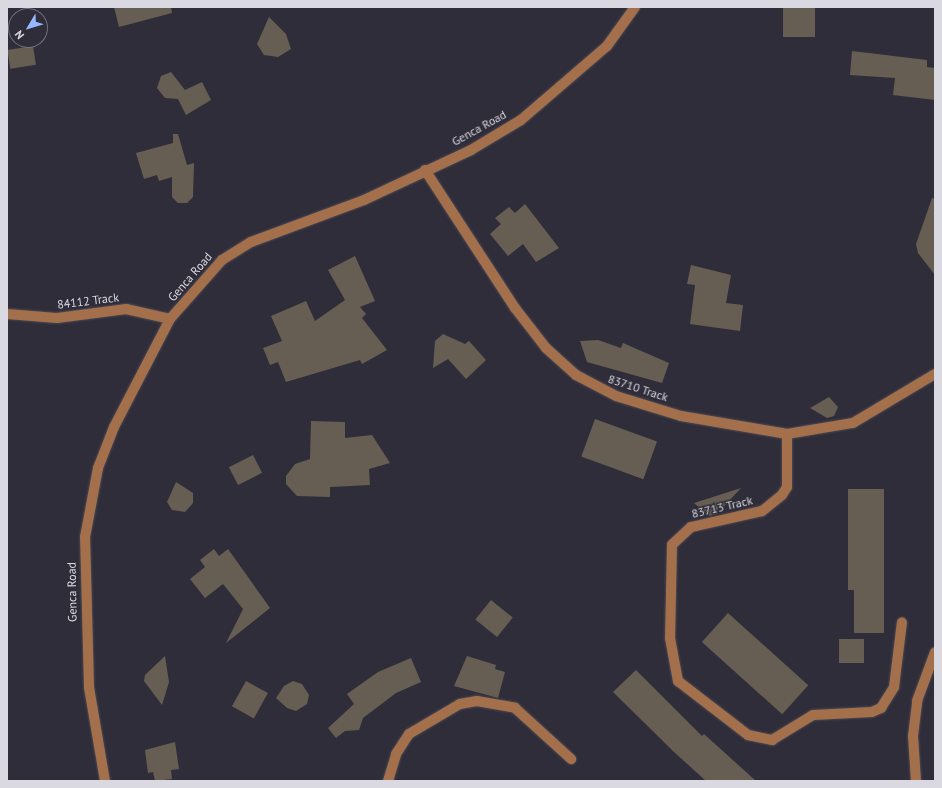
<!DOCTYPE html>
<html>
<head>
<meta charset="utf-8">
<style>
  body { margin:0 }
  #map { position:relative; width:942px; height:788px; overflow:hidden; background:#2f2d39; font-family:"PT Sans",sans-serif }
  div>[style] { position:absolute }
  .building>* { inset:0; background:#675e53; transform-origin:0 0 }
  .roads { filter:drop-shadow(0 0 1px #4a4954) drop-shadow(0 0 1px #4a4954) }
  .minor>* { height:10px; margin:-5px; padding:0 5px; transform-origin:5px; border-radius:5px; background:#a4704c }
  span { translate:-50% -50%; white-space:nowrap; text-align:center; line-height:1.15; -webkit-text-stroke:3px #2f2d39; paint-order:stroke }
  .street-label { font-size:12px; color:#dad9e1 }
  .frame { position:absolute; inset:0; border:8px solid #dad9e1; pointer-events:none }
  .north { position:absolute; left:8px; top:8px; width:40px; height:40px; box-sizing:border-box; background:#2f2d39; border:1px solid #73727c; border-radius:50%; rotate:232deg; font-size:11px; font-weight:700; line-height:16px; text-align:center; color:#dad9e1 }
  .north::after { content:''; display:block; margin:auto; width:14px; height:18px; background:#95b7fd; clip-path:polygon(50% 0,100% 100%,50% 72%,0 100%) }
</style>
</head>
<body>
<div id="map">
  <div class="building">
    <div style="clip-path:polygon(114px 7px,171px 7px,172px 13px,119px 27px)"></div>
    <div style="left:783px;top:7px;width:32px;height:30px"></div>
    <div style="clip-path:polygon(269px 17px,286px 34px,291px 49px,278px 57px,264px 55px,257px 44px)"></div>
    <div style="left:33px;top:46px;width:19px;height:26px;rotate:81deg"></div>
    <div style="clip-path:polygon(852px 51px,927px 60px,927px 67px,935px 68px,935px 100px,893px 95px,895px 78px,850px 75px)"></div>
    <div style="clip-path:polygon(171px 72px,185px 90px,202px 82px,211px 100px,186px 115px,178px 99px,165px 98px,157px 88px,161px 76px)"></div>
    <div style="clip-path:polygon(173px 134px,178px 134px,187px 165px,194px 163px,193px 197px,187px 203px,178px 203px,172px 197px,172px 177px,159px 181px,157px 175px,144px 179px,136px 153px,173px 143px)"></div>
    <div style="clip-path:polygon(932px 198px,935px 199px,935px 275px,918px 253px,916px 244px)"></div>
    <div style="clip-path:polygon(525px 204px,559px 248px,536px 262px,523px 244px,508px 256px,490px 234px,501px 224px,495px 218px,509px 207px,515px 213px)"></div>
    <div style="clip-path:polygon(355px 256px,375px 301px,360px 307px,366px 314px,362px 318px,387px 350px,362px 364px,360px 360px,286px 382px,278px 362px,270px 365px,263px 348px,282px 341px,271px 316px,306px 301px,315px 321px,345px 300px,328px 270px)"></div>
    <div style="clip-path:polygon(691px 265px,731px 275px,726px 303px,743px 305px,740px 331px,690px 324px,695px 285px,687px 284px)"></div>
    <div style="clip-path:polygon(443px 334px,465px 344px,469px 341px,486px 360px,466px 379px,448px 359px,433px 368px,435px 341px)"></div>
    <div style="clip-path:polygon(598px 340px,621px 348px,623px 343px,669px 363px,662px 383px,587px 362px,580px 341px)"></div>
    <div style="clip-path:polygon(829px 397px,838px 407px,834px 416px,827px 418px,810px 408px)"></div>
    <div style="left:595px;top:419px;width:66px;height:40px;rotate:20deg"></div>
    <div style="clip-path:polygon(311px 421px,345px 422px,345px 438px,372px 435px,390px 463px,369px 469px,370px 485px,330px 487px,330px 497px,297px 496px,286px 484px,286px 476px,295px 464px,310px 459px)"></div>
    <div style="left:253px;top:455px;width:20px;height:27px;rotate:63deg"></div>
    <div style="clip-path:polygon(176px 482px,193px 493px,193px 503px,185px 512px,172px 510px,167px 502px)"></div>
    <div style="clip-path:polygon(741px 488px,717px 514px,709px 516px,694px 503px)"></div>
    <div style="clip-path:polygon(848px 489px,884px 489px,884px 633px,854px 633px,854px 590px,848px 590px)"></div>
    <div style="clip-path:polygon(214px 549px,219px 556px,228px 549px,270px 608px,226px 643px,243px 609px,223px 584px,205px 598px,190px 579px,205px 567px,200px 560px)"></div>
    <div style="left:491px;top:600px;width:28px;height:25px;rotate:39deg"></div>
    <div style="left:728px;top:613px;width:108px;height:39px;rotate:42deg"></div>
    <div style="left:839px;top:639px;width:25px;height:24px"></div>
    <div style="clip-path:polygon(165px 656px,169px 682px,162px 705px,144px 681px,145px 675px)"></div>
    <div style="clip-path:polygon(467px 656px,496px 665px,495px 669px,505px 672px,498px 698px,454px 686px)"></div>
    <div style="clip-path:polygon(411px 658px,421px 682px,396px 693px,363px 718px,359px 730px,345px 731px,336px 738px,328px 728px,354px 704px,347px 694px,378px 672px)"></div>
    <div style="clip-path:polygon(636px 670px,702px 736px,704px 734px,756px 781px,706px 781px,674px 752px,613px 692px)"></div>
    <div style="left:246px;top:681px;width:25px;height:29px;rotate:29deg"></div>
    <div style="clip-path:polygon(293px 681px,302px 684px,309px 695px,307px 704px,296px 711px,287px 708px,276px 698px,284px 686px)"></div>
    <div style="clip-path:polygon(175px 742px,179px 769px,171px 770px,172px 779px,155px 781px,153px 772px,148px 773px,145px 750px)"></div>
  </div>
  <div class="roads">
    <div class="minor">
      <div style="left:425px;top:170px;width:165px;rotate:56.9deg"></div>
      <div style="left:515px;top:308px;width:51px;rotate:52.2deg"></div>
      <div style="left:546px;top:348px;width:40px;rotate:42deg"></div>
      <div style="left:576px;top:375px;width:45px;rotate:27.7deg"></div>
      <div style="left:616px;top:396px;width:68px;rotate:17.1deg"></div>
      <div style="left:681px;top:416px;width:108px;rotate:9.6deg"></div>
      <div style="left:787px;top:434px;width:67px;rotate:-9.5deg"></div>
      <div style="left:853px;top:423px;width:96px;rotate:-30.9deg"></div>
      <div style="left:7px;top:314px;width:50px;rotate:4.6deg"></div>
      <div style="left:57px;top:318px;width:70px;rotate:-7.4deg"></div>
      <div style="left:126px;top:309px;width:45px;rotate:12.8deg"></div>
      <div style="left:787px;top:434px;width:53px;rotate:90deg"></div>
      <div style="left:787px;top:487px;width:9px;rotate:122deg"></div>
      <div style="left:782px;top:495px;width:26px;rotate:141deg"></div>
      <div style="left:762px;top:511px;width:73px;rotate:167.3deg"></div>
      <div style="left:691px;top:527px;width:26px;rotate:137deg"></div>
      <div style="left:672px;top:545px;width:93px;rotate:91.2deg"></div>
      <div style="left:670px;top:638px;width:44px;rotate:79.5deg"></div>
      <div style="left:678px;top:681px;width:88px;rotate:37.6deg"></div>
      <div style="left:748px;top:735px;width:25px;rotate:12deg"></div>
      <div style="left:772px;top:740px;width:48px;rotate:-31.4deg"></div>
      <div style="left:813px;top:715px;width:59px;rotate:-2.9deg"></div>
      <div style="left:872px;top:712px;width:10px;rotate:-24deg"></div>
      <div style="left:881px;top:708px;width:25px;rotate:-58deg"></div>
      <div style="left:894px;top:687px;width:65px;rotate:-83deg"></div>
      <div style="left:105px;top:781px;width:95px;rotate:-99.7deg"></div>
      <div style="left:89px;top:687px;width:150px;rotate:-91.5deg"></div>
      <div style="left:85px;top:537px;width:70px;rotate:-79.3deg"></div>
      <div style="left:98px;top:468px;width:44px;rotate:-68.7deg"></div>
      <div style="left:114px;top:427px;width:122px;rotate:-62.6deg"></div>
      <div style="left:170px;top:319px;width:79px;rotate:-48.6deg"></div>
      <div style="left:222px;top:260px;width:34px;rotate:-32deg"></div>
      <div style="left:251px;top:242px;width:121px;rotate:-20.4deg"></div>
      <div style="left:364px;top:200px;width:118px;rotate:-25deg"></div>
      <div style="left:471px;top:150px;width:58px;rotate:-31deg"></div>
      <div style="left:521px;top:120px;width:113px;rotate:-40.7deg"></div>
      <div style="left:607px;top:46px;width:48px;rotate:-54.3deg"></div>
      <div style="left:388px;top:781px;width:28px;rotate:-73deg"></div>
      <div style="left:396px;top:754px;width:24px;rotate:-57deg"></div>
      <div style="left:409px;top:734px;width:59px;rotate:-30.5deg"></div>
      <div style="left:460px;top:704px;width:17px;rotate:-10deg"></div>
      <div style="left:477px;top:701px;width:39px;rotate:10deg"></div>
      <div style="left:515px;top:708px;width:76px;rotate:42.3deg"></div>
      <div style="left:916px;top:781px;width:45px;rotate:-93.8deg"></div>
      <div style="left:913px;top:736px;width:35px;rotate:-83deg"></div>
      <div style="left:917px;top:701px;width:52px;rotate:-69.8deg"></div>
    </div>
  </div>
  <div class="street-label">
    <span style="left:479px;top:128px;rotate:-29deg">Genca Road</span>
    <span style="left:190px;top:277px;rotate:-49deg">Genca Road</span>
    <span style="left:88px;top:301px;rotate:-7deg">84112 Track</span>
    <span style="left:638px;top:388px;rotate:18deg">83710 Track</span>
    <span style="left:722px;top:507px;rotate:-13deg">83713 Track</span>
    <span style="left:72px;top:592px;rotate:-91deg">Genca Road</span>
  </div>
  <div class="frame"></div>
  <div class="north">N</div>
</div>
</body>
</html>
